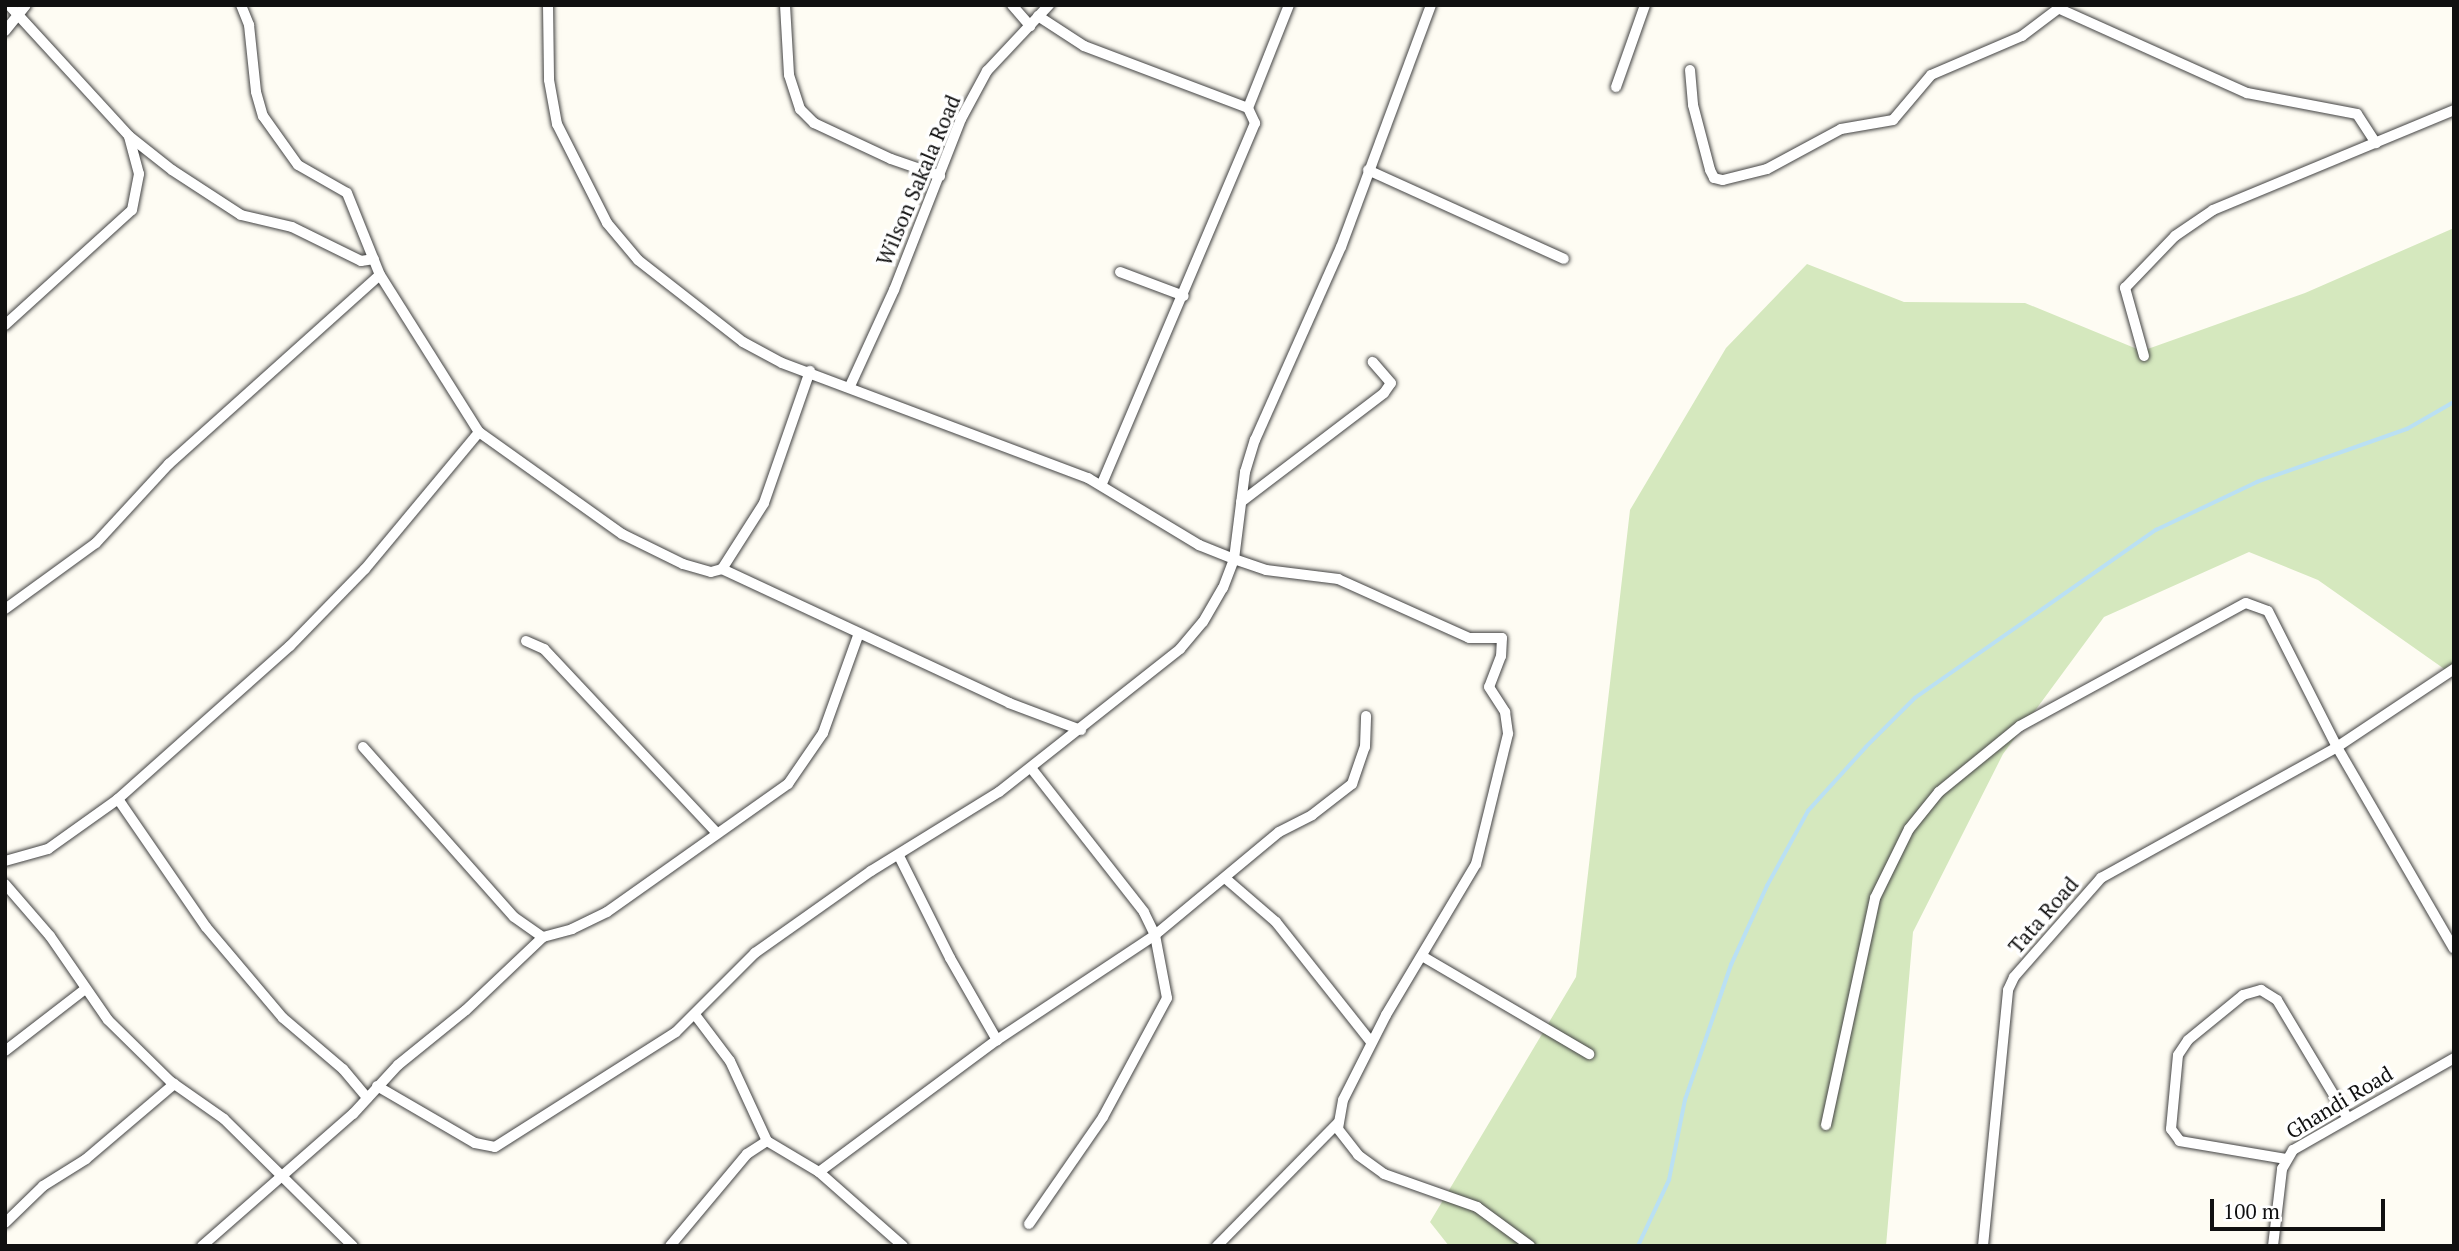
<!DOCTYPE html>
<html>
<head>
<meta charset="utf-8">
<style>
  body { margin:0 }
  #map { position:relative; width:2459px; height:1251px; overflow:hidden; background:#fefcf3; font-family:"PT Serif",serif }
  div>[style] { position:absolute }
  .green>* { inset:0; background:#d5e8be }
  .stream>* { height:3.5px; margin:-1.75px; padding:0 1.75px; transform-origin:1.75px; border-radius:1.75px; background:#bae0f3 }
  .roads { filter:drop-shadow(0 0 2px #434343) drop-shadow(0 0 2px #434343) }
  .minor>* { height:10px; margin:-5px; padding:0 5px; transform-origin:5px; border-radius:5px; background:#fff }
  span { translate:-50% -50%; white-space:nowrap; text-align:center; line-height:1.15; -webkit-text-stroke:7px #fff; paint-order:stroke }
  .street-label { font-size:21px; color:#101010 }
  .frame { position:absolute; inset:0; border:7px solid #101010; pointer-events:none }
  .scale { position:absolute; left:2210px; top:1199px; width:175px; height:32px; box-sizing:border-box; border:4px solid #101010; border-top:0; padding-left:9px; font-size:21px; line-height:24px; white-space:nowrap; color:#101010; -webkit-text-stroke:5px #fff; paint-order:stroke }
</style>
</head>
<body>
<div id="map">
  <div class="green">
    <div style="clip-path:polygon(2454px 228px,2454px 671px,2450px 673px,2318px 580px,2249px 552px,2104px 617px,2003px 754px,1913px 932px,1886px 1246px,1449px 1246px,1430px 1222px,1576px 977px,1630px 510px,1726px 348px,1807px 264px,1904px 302px,2025px 303px,2142px 351px,2305px 293px)"></div>
  </div>
  <div class="stream">
    <div style="left:1638px;top:1246px;width:73px;rotate:-64.8deg"></div>
    <div style="left:1669px;top:1180px;width:82px;rotate:-78.7deg"></div>
    <div style="left:1685px;top:1100px;width:143px;rotate:-71.2deg"></div>
    <div style="left:1731px;top:965px;width:87px;rotate:-65.5deg"></div>
    <div style="left:1767px;top:886px;width:85px;rotate:-61.3deg"></div>
    <div style="left:1808px;top:811px;width:86px;rotate:-47.8deg"></div>
    <div style="left:1866px;top:747px;width:69px;rotate:-45deg"></div>
    <div style="left:1915px;top:698px;width:294px;rotate:-34.9deg"></div>
    <div style="left:2156px;top:530px;width:112px;rotate:-25.4deg"></div>
    <div style="left:2257px;top:482px;width:159px;rotate:-19.5deg"></div>
    <div style="left:2407px;top:429px;width:54px;rotate:-29.9deg"></div>
  </div>
  <div class="roads">
    <div class="minor">
      <div style="left:9px;top:5px;width:178px;rotate:47.5deg"></div>
      <div style="left:129px;top:136px;width:55px;rotate:38.3deg"></div>
      <div style="left:172px;top:170px;width:82px;rotate:33.1deg"></div>
      <div style="left:241px;top:215px;width:52px;rotate:13.2deg"></div>
      <div style="left:292px;top:227px;width:77px;rotate:26.2deg"></div>
      <div style="left:361px;top:261px;width:13px;rotate:-9deg"></div>
      <div style="left:241px;top:5px;width:22px;rotate:68deg"></div>
      <div style="left:249px;top:25px;width:67px;rotate:84deg"></div>
      <div style="left:256px;top:92px;width:25px;rotate:74deg"></div>
      <div style="left:263px;top:116px;width:60px;rotate:54.5deg"></div>
      <div style="left:298px;top:165px;width:56px;rotate:29.7deg"></div>
      <div style="left:347px;top:193px;width:88px;rotate:68.1deg"></div>
      <div style="left:380px;top:275px;width:186px;rotate:57.8deg"></div>
      <div style="left:479px;top:432px;width:176px;rotate:35.5deg"></div>
      <div style="left:622px;top:534px;width:68px;rotate:26.2deg"></div>
      <div style="left:683px;top:564px;width:29px;rotate:16deg"></div>
      <div style="left:711px;top:572px;width:11px;rotate:-15deg"></div>
      <div style="left:722px;top:569px;width:78px;rotate:-57.5deg"></div>
      <div style="left:764px;top:503px;width:140px;rotate:-70.8deg"></div>
      <div style="left:548px;top:5px;width:75px;rotate:89.2deg"></div>
      <div style="left:549px;top:80px;width:45px;rotate:79.7deg"></div>
      <div style="left:557px;top:124px;width:111px;rotate:63.2deg"></div>
      <div style="left:607px;top:223px;width:48px;rotate:50deg"></div>
      <div style="left:638px;top:260px;width:133px;rotate:38deg"></div>
      <div style="left:743px;top:342px;width:44px;rotate:28.3deg"></div>
      <div style="left:782px;top:363px;width:327px;rotate:20.6deg"></div>
      <div style="left:1088px;top:478px;width:130px;rotate:31.1deg"></div>
      <div style="left:1199px;top:545px;width:38px;rotate:22deg"></div>
      <div style="left:1234px;top:559px;width:34px;rotate:19deg"></div>
      <div style="left:1266px;top:570px;width:73px;rotate:7.1deg"></div>
      <div style="left:1338px;top:579px;width:144px;rotate:24.2deg"></div>
      <div style="left:1469px;top:638px;width:33px"></div>
      <div style="left:1502px;top:638px;width:18px;rotate:93deg"></div>
      <div style="left:1501px;top:656px;width:33px;rotate:111deg"></div>
      <div style="left:1489px;top:687px;width:30px;rotate:57deg"></div>
      <div style="left:1505px;top:712px;width:22px;rotate:82deg"></div>
      <div style="left:1508px;top:734px;width:134px;rotate:103.8deg"></div>
      <div style="left:1476px;top:864px;width:176px;rotate:120.8deg"></div>
      <div style="left:1386px;top:1015px;width:95px;rotate:116.8deg"></div>
      <div style="left:1343px;top:1100px;width:29px;rotate:100deg"></div>
      <div style="left:1338px;top:1129px;width:33px;rotate:52deg"></div>
      <div style="left:1358px;top:1155px;width:32px;rotate:36deg"></div>
      <div style="left:1384px;top:1174px;width:99px;rotate:19.5deg"></div>
      <div style="left:1477px;top:1207px;width:66px;rotate:36.3deg"></div>
      <div style="left:785px;top:5px;width:70px;rotate:86.7deg"></div>
      <div style="left:789px;top:75px;width:36px;rotate:72deg"></div>
      <div style="left:800px;top:109px;width:20px;rotate:45deg"></div>
      <div style="left:814px;top:123px;width:85px;rotate:25.1deg"></div>
      <div style="left:891px;top:159px;width:52px;rotate:19.1deg"></div>
      <div style="left:1012px;top:5px;width:28px;rotate:49deg"></div>
      <div style="left:2060px;top:9px;width:205px;rotate:24.2deg"></div>
      <div style="left:2247px;top:93px;width:112px;rotate:10.8deg"></div>
      <div style="left:2357px;top:114px;width:35px;rotate:57deg"></div>
      <div style="left:1038px;top:16px;width:55px;rotate:33.1deg"></div>
      <div style="left:1084px;top:46px;width:175px;rotate:20.7deg"></div>
      <div style="left:1248px;top:108px;width:17px;rotate:65deg"></div>
      <div style="left:1255px;top:123px;width:393px;rotate:113deg"></div>
      <div style="left:5px;top:31px;width:33px;rotate:-51deg"></div>
      <div style="left:1690px;top:70px;width:35px;rotate:85deg"></div>
      <div style="left:1693px;top:105px;width:67px;rotate:75.3deg"></div>
      <div style="left:1710px;top:170px;width:9px;rotate:63deg"></div>
      <div style="left:1714px;top:178px;width:9px;rotate:13deg"></div>
      <div style="left:1723px;top:180px;width:45px;rotate:-14deg"></div>
      <div style="left:1767px;top:169px;width:84px;rotate:-28.4deg"></div>
      <div style="left:1841px;top:129px;width:53px;rotate:-9.8deg"></div>
      <div style="left:1893px;top:120px;width:59px;rotate:-49.8deg"></div>
      <div style="left:1931px;top:75px;width:99px;rotate:-23.2deg"></div>
      <div style="left:2022px;top:36px;width:51px;rotate:-37.1deg"></div>
      <div style="left:1616px;top:87px;width:87px;rotate:-70.5deg"></div>
      <div style="left:1248px;top:108px;width:111px;rotate:-68.3deg"></div>
      <div style="left:1368px;top:170px;width:215px;rotate:24.4deg"></div>
      <div style="left:1120px;top:272px;width:68px;rotate:20.6deg"></div>
      <div style="left:5px;top:325px;width:171px;rotate:-42.2deg"></div>
      <div style="left:132px;top:210px;width:37px;rotate:-79deg"></div>
      <div style="left:139px;top:174px;width:39px;rotate:-105deg"></div>
      <div style="left:2144px;top:356px;width:71px;rotate:-105.6deg"></div>
      <div style="left:2125px;top:288px;width:72px;rotate:-46.1deg"></div>
      <div style="left:2175px;top:236px;width:46px;rotate:-34.4deg"></div>
      <div style="left:2213px;top:210px;width:261px;rotate:-22.5deg"></div>
      <div style="left:850px;top:386px;width:106px;rotate:-65.4deg"></div>
      <div style="left:894px;top:290px;width:184px;rotate:-68.6deg"></div>
      <div style="left:961px;top:119px;width:55px;rotate:-61.6deg"></div>
      <div style="left:987px;top:71px;width:91px;rotate:-46.8deg"></div>
      <div style="left:1241px;top:502px;width:180px;rotate:-37.3deg"></div>
      <div style="left:1384px;top:393px;width:12px;rotate:-55deg"></div>
      <div style="left:1391px;top:383px;width:28px;rotate:-131deg"></div>
      <div style="left:722px;top:569px;width:317px;rotate:25deg"></div>
      <div style="left:1009px;top:703px;width:77px;rotate:20.6deg"></div>
      <div style="left:5px;top:609px;width:112px;rotate:-36deg"></div>
      <div style="left:96px;top:543px;width:108px;rotate:-47.3deg"></div>
      <div style="left:169px;top:464px;width:283px;rotate:-41.9deg"></div>
      <div style="left:526px;top:641px;width:20px;rotate:24deg"></div>
      <div style="left:544px;top:649px;width:253px;rotate:46.8deg"></div>
      <div style="left:363px;top:747px;width:227px;rotate:48.4deg"></div>
      <div style="left:514px;top:917px;width:35px;rotate:35deg"></div>
      <div style="left:118px;top:799px;width:155px;rotate:55.5deg"></div>
      <div style="left:206px;top:927px;width:119px;rotate:49.8deg"></div>
      <div style="left:283px;top:1018px;width:79px;rotate:40.4deg"></div>
      <div style="left:343px;top:1069px;width:38px;rotate:50deg"></div>
      <div style="left:899px;top:856px;width:114px;rotate:63.4deg"></div>
      <div style="left:950px;top:958px;width:95px;rotate:60.2deg"></div>
      <div style="left:5px;top:861px;width:45px;rotate:-15.6deg"></div>
      <div style="left:48px;top:849px;width:86px;rotate:-35.5deg"></div>
      <div style="left:118px;top:799px;width:230px;rotate:-41.7deg"></div>
      <div style="left:290px;top:646px;width:107px;rotate:-45.8deg"></div>
      <div style="left:365px;top:569px;width:178px;rotate:-50.2deg"></div>
      <div style="left:1225px;top:878px;width:67px;rotate:40.8deg"></div>
      <div style="left:1276px;top:922px;width:153px;rotate:51.6deg"></div>
      <div style="left:5px;top:884px;width:69px;rotate:49.1deg"></div>
      <div style="left:50px;top:936px;width:102px;rotate:55.4deg"></div>
      <div style="left:108px;top:1020px;width:87px;rotate:44.5deg"></div>
      <div style="left:170px;top:1081px;width:66px;rotate:35.1deg"></div>
      <div style="left:224px;top:1119px;width:181px;rotate:44.6deg"></div>
      <div style="left:1422px;top:956px;width:194px;rotate:30.4deg"></div>
      <div style="left:696px;top:1016px;width:56px;rotate:52.9deg"></div>
      <div style="left:730px;top:1061px;width:88px;rotate:65.2deg"></div>
      <div style="left:767px;top:1141px;width:61px;rotate:30.8deg"></div>
      <div style="left:819px;top:1172px;width:112px;rotate:41.4deg"></div>
      <div style="left:5px;top:1051px;width:100px;rotate:-37.7deg"></div>
      <div style="left:377px;top:1086px;width:113px;rotate:30.2deg"></div>
      <div style="left:475px;top:1143px;width:20px;rotate:11deg"></div>
      <div style="left:495px;top:1147px;width:214px;rotate:-32.4deg"></div>
      <div style="left:676px;top:1032px;width:112px;rotate:-45deg"></div>
      <div style="left:755px;top:953px;width:142px;rotate:-35.3deg"></div>
      <div style="left:871px;top:871px;width:150px;rotate:-31.7deg"></div>
      <div style="left:999px;top:792px;width:231px;rotate:-38.3deg"></div>
      <div style="left:1180px;top:649px;width:35px;rotate:-50deg"></div>
      <div style="left:1203px;top:622px;width:39px;rotate:-60deg"></div>
      <div style="left:1223px;top:588px;width:31px;rotate:-69deg"></div>
      <div style="left:1234px;top:559px;width:88px;rotate:-82.8deg"></div>
      <div style="left:1245px;top:472px;width:34px;rotate:-73deg"></div>
      <div style="left:1255px;top:440px;width:211px;rotate:-66deg"></div>
      <div style="left:1341px;top:247px;width:258px;rotate:-69.6deg"></div>
      <div style="left:1826px;top:1125px;width:232px;rotate:-77.8deg"></div>
      <div style="left:1875px;top:898px;width:77px;rotate:-63.8deg"></div>
      <div style="left:1909px;top:829px;width:48px;rotate:-51deg"></div>
      <div style="left:1939px;top:792px;width:104px;rotate:-39.2deg"></div>
      <div style="left:2020px;top:726px;width:257px;rotate:-28.6deg"></div>
      <div style="left:2246px;top:603px;width:23px;rotate:20deg"></div>
      <div style="left:2268px;top:611px;width:153px;rotate:63.1deg"></div>
      <div style="left:2337px;top:747px;width:233px;rotate:59.9deg"></div>
      <div style="left:2286px;top:1159px;width:108px;rotate:-170.4deg"></div>
      <div style="left:2180px;top:1141px;width:15px;rotate:-127deg"></div>
      <div style="left:2171px;top:1129px;width:74px;rotate:-84.6deg"></div>
      <div style="left:2178px;top:1055px;width:18px;rotate:-56deg"></div>
      <div style="left:2188px;top:1040px;width:71px;rotate:-39.3deg"></div>
      <div style="left:2243px;top:995px;width:19px;rotate:-16deg"></div>
      <div style="left:2261px;top:990px;width:19px;rotate:32deg"></div>
      <div style="left:2277px;top:1000px;width:136px;rotate:59.1deg"></div>
      <div style="left:819px;top:1172px;width:222px;rotate:-36.6deg"></div>
      <div style="left:997px;top:1040px;width:190px;rotate:-33.6deg"></div>
      <div style="left:1155px;top:935px;width:161px;rotate:-39.7deg"></div>
      <div style="left:1279px;top:832px;width:37px;rotate:-27deg"></div>
      <div style="left:1312px;top:815px;width:51px;rotate:-37.8deg"></div>
      <div style="left:1352px;top:784px;width:39px;rotate:-71deg"></div>
      <div style="left:1365px;top:747px;width:31px;rotate:-88deg"></div>
      <div style="left:5px;top:1223px;width:53px;rotate:-44.2deg"></div>
      <div style="left:43px;top:1186px;width:51px;rotate:-32.1deg"></div>
      <div style="left:86px;top:1159px;width:116px;rotate:-40.4deg"></div>
      <div style="left:1029px;top:1224px;width:130px;rotate:-55.3deg"></div>
      <div style="left:1103px;top:1117px;width:135px;rotate:-61.7deg"></div>
      <div style="left:1167px;top:998px;width:64px;rotate:-100.8deg"></div>
      <div style="left:1155px;top:935px;width:25px;rotate:-116deg"></div>
      <div style="left:1144px;top:912px;width:183px;rotate:-128.1deg"></div>
      <div style="left:202px;top:1246px;width:201px;rotate:-41.2deg"></div>
      <div style="left:353px;top:1114px;width:67px;rotate:-47.4deg"></div>
      <div style="left:398px;top:1065px;width:87px;rotate:-39deg"></div>
      <div style="left:466px;top:1010px;width:106px;rotate:-43.5deg"></div>
      <div style="left:543px;top:937px;width:30px;rotate:-15deg"></div>
      <div style="left:572px;top:929px;width:39px;rotate:-26deg"></div>
      <div style="left:607px;top:912px;width:222px;rotate:-35.3deg"></div>
      <div style="left:788px;top:784px;width:62px;rotate:-55.5deg"></div>
      <div style="left:823px;top:733px;width:106px;rotate:-70.2deg"></div>
      <div style="left:670px;top:1246px;width:120px;rotate:-50.1deg"></div>
      <div style="left:747px;top:1154px;width:24px;rotate:-33deg"></div>
      <div style="left:1217px;top:1246px;width:173px;rotate:-45.5deg"></div>
      <div style="left:1983px;top:1246px;width:257px;rotate:-84.4deg"></div>
      <div style="left:2008px;top:990px;width:14px;rotate:-65deg"></div>
      <div style="left:2014px;top:977px;width:132px;rotate:-48.7deg"></div>
      <div style="left:2101px;top:878px;width:270px;rotate:-29deg"></div>
      <div style="left:2337px;top:747px;width:141px;rotate:-33.7deg"></div>
      <div style="left:2273px;top:1246px;width:78px;rotate:-83.3deg"></div>
      <div style="left:2282px;top:1169px;width:22px;rotate:-60deg"></div>
      <div style="left:2293px;top:1150px;width:185px;rotate:-29.7deg"></div>
    </div>
  </div>
  <div class="street-label">
    <span style="left:918px;top:180px;rotate:-67deg">Wilson Sakala Road</span>
    <span style="left:2043px;top:915px;rotate:-49deg">Tata Road</span>
    <span style="left:2339px;top:1102px;rotate:-31deg">Ghandi Road</span>
  </div>
  <div class="frame"></div>
  <div class="scale">100 m</div>
</div>
</body>
</html>
